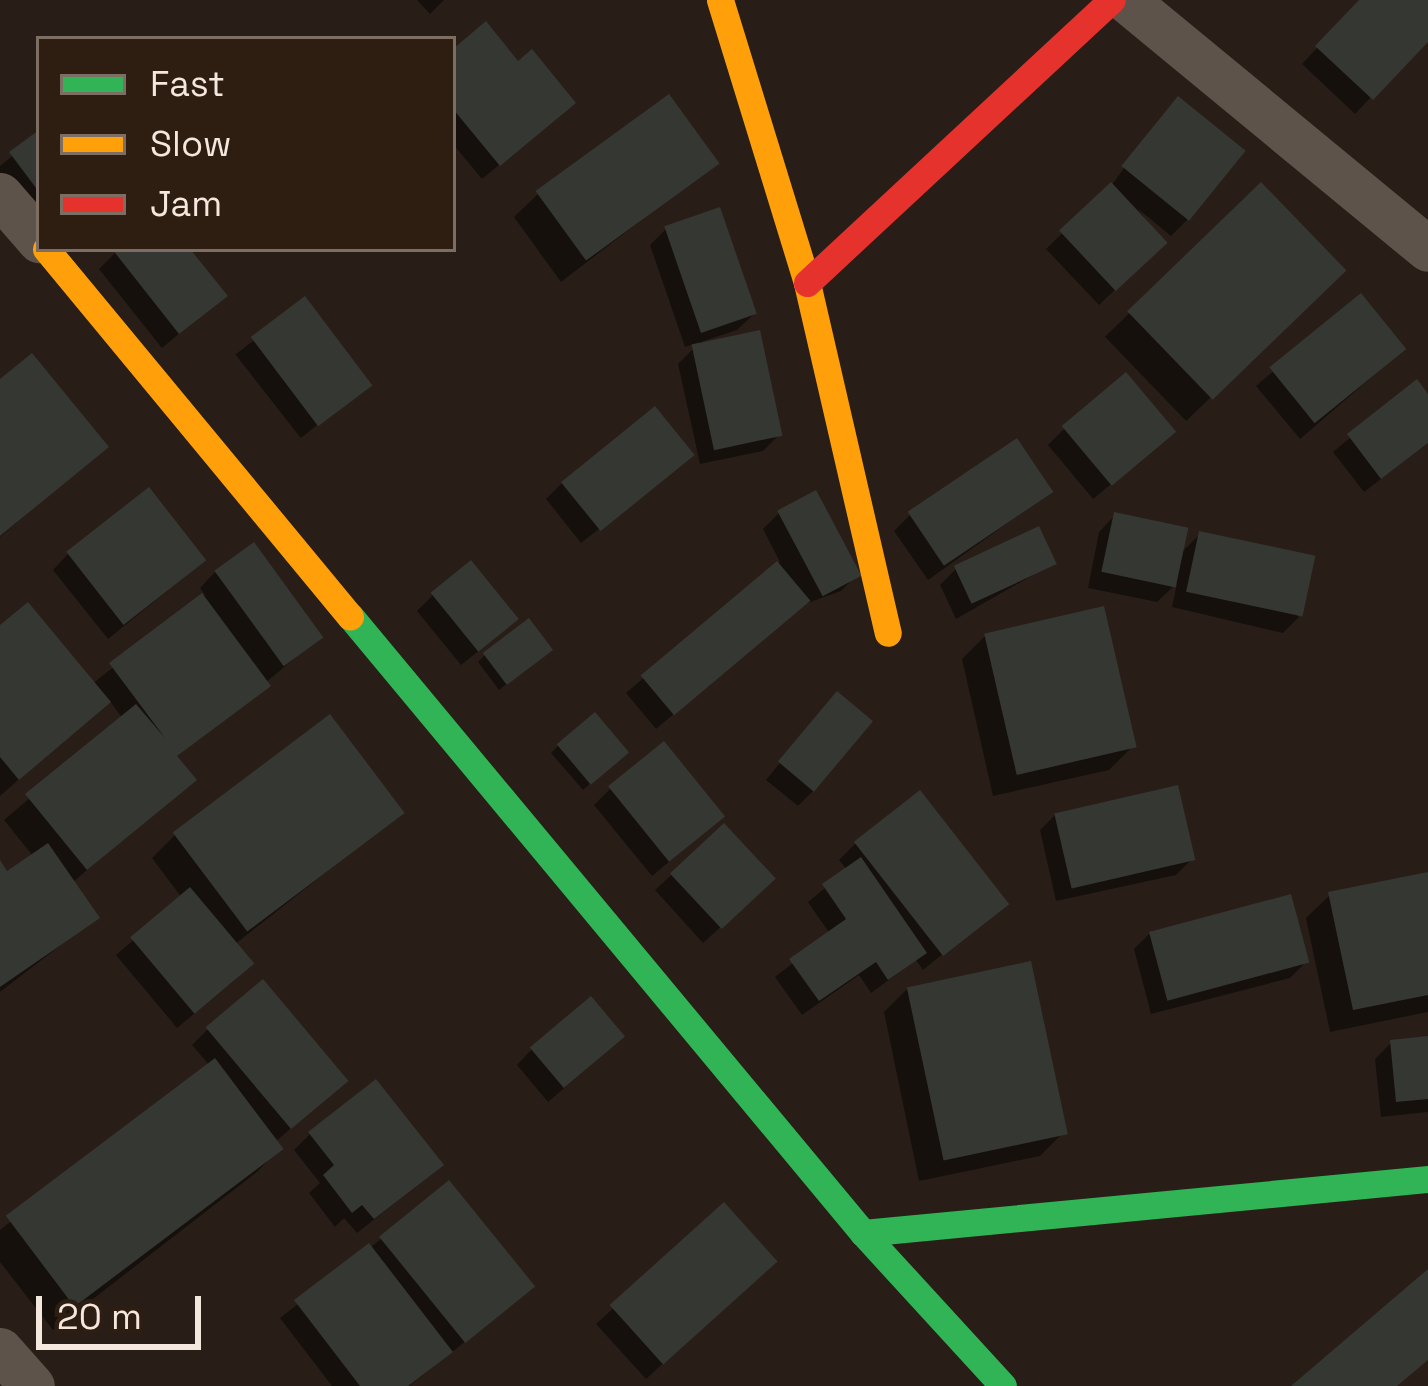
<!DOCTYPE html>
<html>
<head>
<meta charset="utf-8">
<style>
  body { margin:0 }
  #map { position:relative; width:1428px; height:1386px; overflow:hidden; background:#281e17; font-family:"Space Grotesk",sans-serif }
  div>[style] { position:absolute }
  .shadow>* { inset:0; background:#0007; transform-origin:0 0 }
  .building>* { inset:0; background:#353732; transform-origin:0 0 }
  .street>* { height:45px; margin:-22.5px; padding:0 22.5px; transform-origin:22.5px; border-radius:22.5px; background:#5e534b }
  .fast>* { height:27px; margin:-13.5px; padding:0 13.5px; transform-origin:13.5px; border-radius:13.5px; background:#30b455 }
  .slow>* { height:27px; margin:-13.5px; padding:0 13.5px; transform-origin:13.5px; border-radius:13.5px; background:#ff9f0a }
  .jam>* { height:27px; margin:-13.5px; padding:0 13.5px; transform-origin:13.5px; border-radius:13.5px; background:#e5322d }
  span { translate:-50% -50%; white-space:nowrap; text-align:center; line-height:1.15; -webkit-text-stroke:10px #2e1d11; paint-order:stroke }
  .legend { position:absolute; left:36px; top:36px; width:420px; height:216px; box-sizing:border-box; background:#2e1d11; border:3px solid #7d6e63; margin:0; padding:15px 21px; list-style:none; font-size:36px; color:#f3e7de }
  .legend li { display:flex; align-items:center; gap:24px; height:60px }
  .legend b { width:60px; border:3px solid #7d6e63 }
  .scale { position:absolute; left:36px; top:1296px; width:165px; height:54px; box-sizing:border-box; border:6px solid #f3e7de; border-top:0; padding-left:15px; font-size:36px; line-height:42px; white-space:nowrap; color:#f3e7de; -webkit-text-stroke:9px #2e1d11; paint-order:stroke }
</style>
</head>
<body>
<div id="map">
  <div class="shadow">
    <div style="clip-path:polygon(417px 0,444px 0,430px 14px)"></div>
    <div style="clip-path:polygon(1362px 0,1428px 0,1428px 37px,1355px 114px,1302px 64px)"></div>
    <div style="clip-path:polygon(453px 53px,556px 118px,482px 179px,453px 144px)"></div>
    <div style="clip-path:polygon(1162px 116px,1187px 220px,1171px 236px,1137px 208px,1164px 243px,1099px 305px,1046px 249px,1111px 186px)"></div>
    <div style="clip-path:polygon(39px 134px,39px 228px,0 177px,0 166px)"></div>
    <div style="clip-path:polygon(716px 163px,561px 282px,514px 217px,538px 194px)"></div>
    <div style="left:1261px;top:186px;width:117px;height:217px;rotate:46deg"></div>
    <div style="clip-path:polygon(666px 229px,754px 314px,737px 330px,701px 342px,779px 435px,763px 451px,700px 464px,678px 364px,700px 342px,685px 347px,650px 245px)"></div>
    <div style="clip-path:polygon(119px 249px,187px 249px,224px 296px,162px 348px,99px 269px)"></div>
    <div style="clip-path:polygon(1360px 297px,1387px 364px,1300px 439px,1256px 386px)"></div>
    <div style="left:304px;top:301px;width:106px;height:87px;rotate:52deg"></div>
    <div style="clip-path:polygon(0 383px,105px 447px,0 537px)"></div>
    <div style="clip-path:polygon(1416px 383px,1428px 399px,1428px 443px,1364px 492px,1333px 452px)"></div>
    <div style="clip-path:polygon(1064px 429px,1156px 447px,1093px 499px,1048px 445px)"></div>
    <div style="clip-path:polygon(675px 470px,581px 543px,546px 499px,562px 483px)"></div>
    <div style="clip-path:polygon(1051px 492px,928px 580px,894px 531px,910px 515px)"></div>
    <div style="clip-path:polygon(779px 513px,857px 575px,841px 591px,802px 605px,656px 729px,626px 693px,780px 562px,763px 529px)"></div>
    <div style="clip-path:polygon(1115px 515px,1180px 554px,1200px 534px,1299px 617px,1283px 633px,1172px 607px,1177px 583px,1157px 602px,1088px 588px,1099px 532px)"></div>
    <div style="clip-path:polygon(68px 554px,187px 575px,108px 639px,53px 570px)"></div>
    <div style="clip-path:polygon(1054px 563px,956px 619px,940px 585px,956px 569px)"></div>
    <div style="clip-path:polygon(215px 572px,319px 638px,175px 758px,193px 779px,72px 883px,96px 918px,0 992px,0 866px,6px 875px,33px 856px,4px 820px,123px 719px,109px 700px,0 796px,0 629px,92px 684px,205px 595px,200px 588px)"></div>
    <div style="clip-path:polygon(433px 595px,499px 635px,461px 665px,417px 611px)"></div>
    <div style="clip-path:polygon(986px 635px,1133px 746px,1109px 770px,993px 796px,962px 659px)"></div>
    <div style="clip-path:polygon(485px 655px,542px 657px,499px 690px,478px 662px)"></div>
    <div style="clip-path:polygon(822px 711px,814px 790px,798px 806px,766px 780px)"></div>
    <div style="clip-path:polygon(558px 746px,625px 753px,583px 790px,551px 753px)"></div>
    <div style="clip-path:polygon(610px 789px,705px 832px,652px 876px,594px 805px)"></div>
    <div style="clip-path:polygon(401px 813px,234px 945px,235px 980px,177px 1028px,116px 955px,182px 898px,152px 858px,175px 835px)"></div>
    <div style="clip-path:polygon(1056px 814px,1192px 859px,1176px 875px,1056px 901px,1040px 830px)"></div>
    <div style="clip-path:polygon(724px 827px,756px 895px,703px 943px,655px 890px)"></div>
    <div style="clip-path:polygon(855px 844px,1005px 904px,923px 970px,916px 960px,871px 993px,859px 975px,802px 1015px,775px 977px,830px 934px,808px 902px,847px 870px,839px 860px)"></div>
    <div style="clip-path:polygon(1428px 875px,1428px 1012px,1330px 1032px,1306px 918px,1330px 895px)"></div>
    <div style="clip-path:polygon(1150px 933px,1306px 962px,1290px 978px,1151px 1014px,1134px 949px)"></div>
    <div style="clip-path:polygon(908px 988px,1063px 1133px,1040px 1156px,919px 1181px,884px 1012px)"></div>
    <div style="clip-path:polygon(208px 1029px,329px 1096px,275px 1142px,280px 1148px,257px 1172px,53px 1330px,0 1262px,0 1230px,210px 1066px,192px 1045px)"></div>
    <div style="clip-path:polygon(1428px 1039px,1428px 1112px,1381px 1117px,1375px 1059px,1391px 1043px)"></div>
    <div style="clip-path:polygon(532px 1049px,605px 1053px,548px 1102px,517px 1065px)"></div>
    <div style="clip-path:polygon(310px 1134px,424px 1180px,357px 1233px,344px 1218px,335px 1227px,309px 1193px,320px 1183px,294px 1150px)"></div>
    <div style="clip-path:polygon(724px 1206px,758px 1277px,646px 1379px,596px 1324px)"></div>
    <div style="clip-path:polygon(381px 1239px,515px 1302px,409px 1386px,332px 1386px,280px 1318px)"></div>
  </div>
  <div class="building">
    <div style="clip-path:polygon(1359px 0,1428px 0,1428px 42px,1373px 100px,1315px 46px)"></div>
    <div style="clip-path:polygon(486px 21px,518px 61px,532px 49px,576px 103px,500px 166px,453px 109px,453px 49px)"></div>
    <div style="left:669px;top:94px;width:86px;height:165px;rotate:54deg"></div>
    <div style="left:1178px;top:96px;width:87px;height:90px;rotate:39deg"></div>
    <div style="clip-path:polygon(39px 130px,39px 192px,9px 152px)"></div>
    <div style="left:1111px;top:182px;width:83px;height:71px;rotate:47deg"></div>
    <div style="left:1261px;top:182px;width:123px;height:186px;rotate:46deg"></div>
    <div style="left:720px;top:207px;width:113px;height:59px;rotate:71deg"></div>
    <div style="clip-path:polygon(112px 249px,190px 249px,228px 296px,179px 334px)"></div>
    <div style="left:1361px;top:293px;width:72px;height:118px;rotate:51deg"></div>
    <div style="left:305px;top:296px;width:112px;height:68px;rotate:53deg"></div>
    <div style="left:760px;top:330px;width:108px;height:70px;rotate:78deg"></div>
    <div style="clip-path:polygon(32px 353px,109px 447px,0 536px,0 379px)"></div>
    <div style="left:1126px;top:372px;width:78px;height:84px;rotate:50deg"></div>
    <div style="clip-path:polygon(1417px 379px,1428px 394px,1428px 443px,1381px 479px,1347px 434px)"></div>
    <div style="left:655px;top:406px;width:63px;height:121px;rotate:51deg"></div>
    <div style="left:1017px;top:438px;width:65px;height:132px;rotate:56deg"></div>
    <div style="left:149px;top:487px;width:93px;height:105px;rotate:52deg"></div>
    <div style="left:816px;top:490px;width:97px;height:44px;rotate:62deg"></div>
    <div style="left:1114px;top:512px;width:76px;height:61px;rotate:12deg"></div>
    <div style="left:1039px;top:526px;width:42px;height:94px;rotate:65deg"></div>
    <div style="left:1199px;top:531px;width:119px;height:62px;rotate:12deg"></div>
    <div style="left:254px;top:542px;width:118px;height:49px;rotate:54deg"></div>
    <div style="left:471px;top:560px;width:76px;height:52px;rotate:51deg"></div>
    <div style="left:777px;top:561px;width:52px;height:178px;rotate:50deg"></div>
    <div style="clip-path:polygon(202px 593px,271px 686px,177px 756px,197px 780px,87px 870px,25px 794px,136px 704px,165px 738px,109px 663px)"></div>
    <div style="clip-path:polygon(28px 602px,111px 702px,19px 780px,0 757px,0 625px)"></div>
    <div style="left:1104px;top:606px;width:145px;height:123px;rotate:77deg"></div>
    <div style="left:529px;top:618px;width:40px;height:58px;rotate:53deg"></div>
    <div style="left:837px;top:691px;width:47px;height:92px;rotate:40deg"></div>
    <div style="left:595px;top:712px;width:53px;height:50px;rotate:50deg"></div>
    <div style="left:330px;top:714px;width:124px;height:197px;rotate:53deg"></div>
    <div style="left:664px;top:741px;width:97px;height:72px;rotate:51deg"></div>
    <div style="left:1178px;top:785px;width:77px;height:127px;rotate:77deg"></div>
    <div style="left:920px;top:790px;width:145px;height:84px;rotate:52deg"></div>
    <div style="left:724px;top:823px;width:76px;height:74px;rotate:47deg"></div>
    <div style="clip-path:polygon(48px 843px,100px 918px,0 987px,0 860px,7px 871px)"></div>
    <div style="clip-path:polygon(861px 857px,927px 953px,888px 980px,876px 962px,819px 1001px,789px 959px,846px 919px,822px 884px)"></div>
    <div style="clip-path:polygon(1428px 872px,1428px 995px,1353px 1010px,1328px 892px)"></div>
    <div style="left:190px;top:887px;width:100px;height:78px;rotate:50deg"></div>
    <div style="left:1291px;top:894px;width:71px;height:147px;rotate:75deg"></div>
    <div style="left:1031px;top:961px;width:177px;height:127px;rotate:78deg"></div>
    <div style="left:263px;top:979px;width:133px;height:75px;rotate:50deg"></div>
    <div style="left:591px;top:996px;width:53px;height:80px;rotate:50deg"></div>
    <div style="clip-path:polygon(1428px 1036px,1428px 1099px,1396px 1102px,1390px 1040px)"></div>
    <div style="left:215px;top:1058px;width:114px;height:262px;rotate:53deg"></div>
    <div style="clip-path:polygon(376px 1079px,444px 1165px,374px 1219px,362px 1205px,352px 1213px,323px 1175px,334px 1165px,308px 1132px)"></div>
    <div style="left:449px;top:1180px;width:137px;height:90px;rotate:51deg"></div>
    <div style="left:724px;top:1202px;width:80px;height:154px;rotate:48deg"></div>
    <div style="clip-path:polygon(369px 1243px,453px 1352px,408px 1386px,360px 1386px,294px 1300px)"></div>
    <div style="clip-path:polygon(1428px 1269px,1428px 1360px,1397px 1386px,1291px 1386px)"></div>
  </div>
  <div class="street">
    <div style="left:1126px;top:0;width:391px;rotate:39.5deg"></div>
    <div style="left:0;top:195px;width:60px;rotate:49.1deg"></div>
    <div style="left:0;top:1350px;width:48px;rotate:48.4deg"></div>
  </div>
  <div class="fast">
    <div style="left:350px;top:616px;width:802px;rotate:50.26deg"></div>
    <div style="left:863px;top:1233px;width:207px;rotate:47.5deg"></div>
    <div style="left:863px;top:1233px;width:568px;rotate:-5.46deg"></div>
  </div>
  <div class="slow">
    <div style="left:720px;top:0;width:296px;rotate:72.9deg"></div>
    <div style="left:807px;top:283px;width:359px;rotate:77deg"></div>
    <div style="left:46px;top:249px;width:477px;rotate:50.4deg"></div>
  </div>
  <div class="jam">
    <div style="left:807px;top:283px;width:416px;rotate:-42.9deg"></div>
  </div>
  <ul class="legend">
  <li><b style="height:15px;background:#30b455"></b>Fast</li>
  <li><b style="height:15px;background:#ff9f0a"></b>Slow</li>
  <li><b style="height:15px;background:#e5322d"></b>Jam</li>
  </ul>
  <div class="scale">20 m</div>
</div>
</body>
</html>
